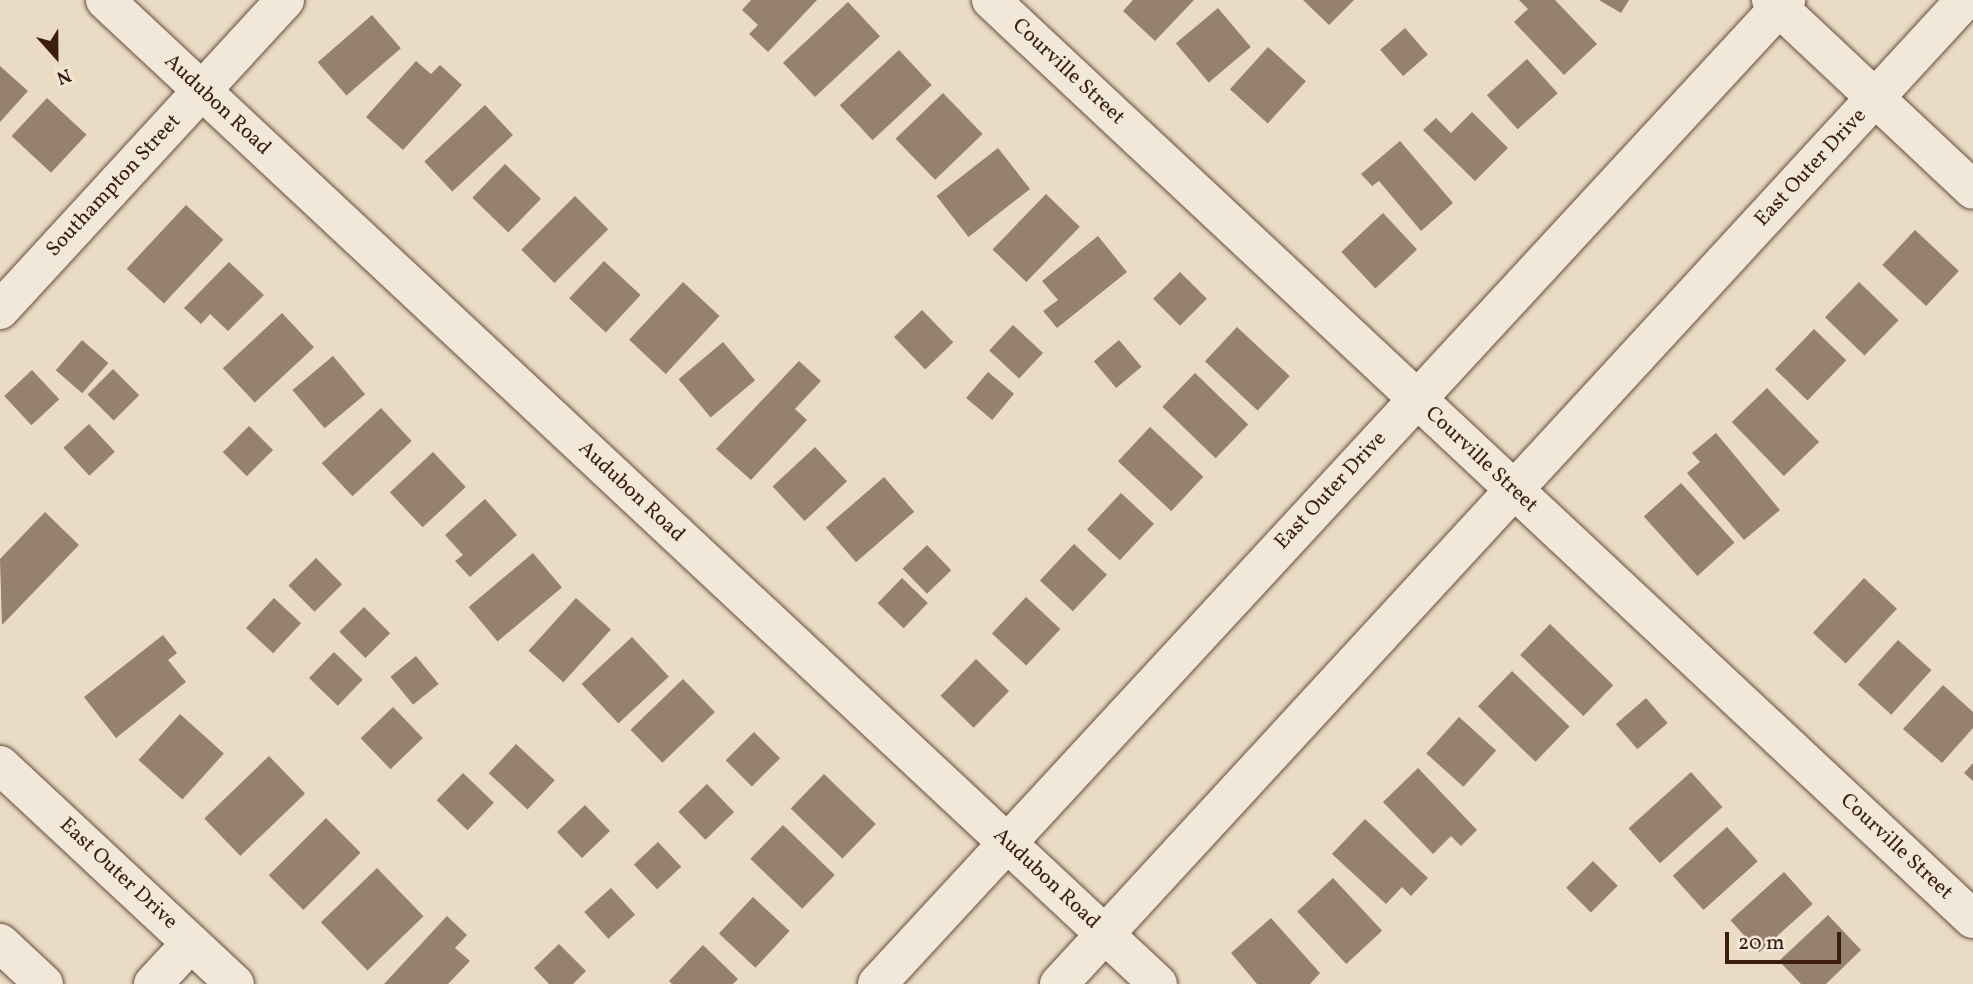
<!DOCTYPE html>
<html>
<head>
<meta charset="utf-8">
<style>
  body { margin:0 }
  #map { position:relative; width:1973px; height:984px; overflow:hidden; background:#eadcc4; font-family:Vollkorn,serif }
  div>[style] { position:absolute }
  .building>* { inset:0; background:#96806e; transform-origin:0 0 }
  .roads { filter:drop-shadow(0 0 2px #684d3d) drop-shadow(0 0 2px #684d3d) }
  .minor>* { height:38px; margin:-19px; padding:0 19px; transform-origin:19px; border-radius:19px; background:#f1e8d9 }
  span { translate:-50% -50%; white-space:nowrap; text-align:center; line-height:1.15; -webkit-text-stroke:5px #f1e8d9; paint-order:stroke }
  .street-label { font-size:21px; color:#3c1d10 }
  .north { position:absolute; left:21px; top:21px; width:70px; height:70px; -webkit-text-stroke:5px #f1e8d9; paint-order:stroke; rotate:159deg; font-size:19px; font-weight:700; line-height:28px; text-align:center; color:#3c1d10 }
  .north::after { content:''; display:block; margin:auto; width:24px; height:32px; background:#3c1d10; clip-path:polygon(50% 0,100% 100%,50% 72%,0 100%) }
  .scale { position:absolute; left:1725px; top:932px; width:116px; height:32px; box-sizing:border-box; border:4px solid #3c1d10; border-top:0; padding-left:9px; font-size:21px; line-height:24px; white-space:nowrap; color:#3c1d10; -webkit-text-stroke:5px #f1e8d9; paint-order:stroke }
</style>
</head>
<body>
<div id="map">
  <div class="building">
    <div style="clip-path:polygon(751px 0,817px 0,768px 52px,749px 34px,758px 25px,742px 10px)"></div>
    <div style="clip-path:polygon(1133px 0,1194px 0,1155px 41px,1123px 11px)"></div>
    <div style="clip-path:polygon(1303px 0,1354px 0,1329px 25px)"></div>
    <div style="clip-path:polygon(1519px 0,1555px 0,1597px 44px,1564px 75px,1514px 22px,1528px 9px)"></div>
    <div style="clip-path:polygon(1599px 0,1629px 0,1621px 13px)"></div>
    <div style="left:848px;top:2px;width:47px;height:89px;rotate:47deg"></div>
    <div style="left:1218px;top:8px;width:51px;height:55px;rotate:50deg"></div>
    <div style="left:372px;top:15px;width:44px;height:72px;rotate:49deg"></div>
    <div style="left:1405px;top:28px;width:35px;height:33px;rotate:49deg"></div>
    <div style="left:1268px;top:47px;width:51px;height:57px;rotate:42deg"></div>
    <div style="left:899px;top:50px;width:48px;height:81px;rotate:47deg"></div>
    <div style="left:1527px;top:59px;width:46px;height:54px;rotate:48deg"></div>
    <div style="clip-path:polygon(416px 61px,431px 74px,440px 65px,462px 85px,403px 150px,366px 117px)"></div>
    <div style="clip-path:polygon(0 66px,28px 91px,0 122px)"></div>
    <div style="left:943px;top:93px;width:57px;height:66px;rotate:46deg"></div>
    <div style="left:47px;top:98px;width:54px;height:52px;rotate:43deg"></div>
    <div style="left:485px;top:105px;width:41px;height:83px;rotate:47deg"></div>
    <div style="clip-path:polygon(1472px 112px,1508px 148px,1475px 181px,1423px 130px,1436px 118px,1451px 133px)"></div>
    <div style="clip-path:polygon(1400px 141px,1453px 203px,1421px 231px,1379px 181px,1372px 186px,1361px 174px)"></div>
    <div style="left:998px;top:148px;width:52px;height:78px;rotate:52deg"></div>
    <div style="left:505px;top:164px;width:50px;height:47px;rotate:44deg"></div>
    <div style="left:1046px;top:194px;width:47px;height:77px;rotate:44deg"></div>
    <div style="left:575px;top:196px;width:47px;height:76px;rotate:45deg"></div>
    <div style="left:186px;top:205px;width:51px;height:87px;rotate:43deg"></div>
    <div style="left:1383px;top:213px;width:50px;height:57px;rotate:47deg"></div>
    <div style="left:1915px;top:230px;width:60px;height:48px;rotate:43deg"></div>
    <div style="clip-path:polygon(1098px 236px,1127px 272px,1057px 328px,1043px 311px,1058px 300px,1042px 281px)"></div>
    <div style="left:604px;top:261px;width:50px;height:51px;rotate:43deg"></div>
    <div style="clip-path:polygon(229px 262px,264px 295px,228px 331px,210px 314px,201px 324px,184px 308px)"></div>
    <div style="left:1180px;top:272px;width:38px;height:38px;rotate:45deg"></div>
    <div style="left:683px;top:282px;width:50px;height:79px;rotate:43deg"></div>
    <div style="left:1859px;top:282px;width:55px;height:49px;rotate:44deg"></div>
    <div style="left:922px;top:310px;width:45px;height:39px;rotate:46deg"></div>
    <div style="left:282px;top:313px;width:47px;height:81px;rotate:47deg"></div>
    <div style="left:1013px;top:325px;width:41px;height:35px;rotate:43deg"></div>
    <div style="left:1237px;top:327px;width:72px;height:47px;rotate:43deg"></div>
    <div style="left:1814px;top:329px;width:45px;height:56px;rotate:44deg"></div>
    <div style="left:82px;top:340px;width:35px;height:40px;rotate:41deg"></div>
    <div style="left:1119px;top:340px;width:35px;height:33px;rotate:50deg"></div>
    <div style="left:723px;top:342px;width:50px;height:58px;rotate:50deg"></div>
    <div style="left:333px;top:356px;width:50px;height:53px;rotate:50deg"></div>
    <div style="clip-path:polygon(799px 361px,821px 381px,795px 409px,807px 420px,751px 480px,716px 449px)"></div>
    <div style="left:113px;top:369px;width:37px;height:36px;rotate:45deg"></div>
    <div style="left:32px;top:370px;width:40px;height:38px;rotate:47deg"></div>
    <div style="left:988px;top:372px;width:34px;height:34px;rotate:40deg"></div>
    <div style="left:1195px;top:373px;width:74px;height:47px;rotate:44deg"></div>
    <div style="left:1767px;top:388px;width:75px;height:49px;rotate:46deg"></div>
    <div style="left:381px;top:408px;width:45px;height:81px;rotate:47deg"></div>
    <div style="left:89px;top:424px;width:38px;height:35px;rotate:47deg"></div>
    <div style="left:249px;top:426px;width:34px;height:37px;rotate:45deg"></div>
    <div style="left:1150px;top:427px;width:73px;height:47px;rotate:43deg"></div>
    <div style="clip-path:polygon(1716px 433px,1780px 510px,1744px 540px,1687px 473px,1700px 462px,1692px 453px)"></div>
    <div style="left:815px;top:447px;width:47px;height:58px;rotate:47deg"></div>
    <div style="left:433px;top:452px;width:48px;height:59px;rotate:47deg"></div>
    <div style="left:884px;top:477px;width:46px;height:77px;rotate:49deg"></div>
    <div style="left:1681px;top:483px;width:80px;height:50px;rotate:48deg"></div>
    <div style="left:1121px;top:493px;width:45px;height:50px;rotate:43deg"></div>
    <div style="clip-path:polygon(485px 499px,517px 535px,470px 577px,455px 561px,463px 555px,445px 535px)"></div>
    <div style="clip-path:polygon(45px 512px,79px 545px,2px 625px,0 559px)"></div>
    <div style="left:1074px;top:544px;width:45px;height:50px;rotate:43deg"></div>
    <div style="left:927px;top:545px;width:35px;height:34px;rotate:46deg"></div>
    <div style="left:533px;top:553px;width:45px;height:84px;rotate:50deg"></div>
    <div style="left:316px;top:558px;width:37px;height:39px;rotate:45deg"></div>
    <div style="left:902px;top:578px;width:36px;height:35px;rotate:44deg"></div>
    <div style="left:1864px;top:578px;width:45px;height:75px;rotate:43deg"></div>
    <div style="left:1026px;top:597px;width:47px;height:50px;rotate:43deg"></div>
    <div style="left:274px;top:598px;width:37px;height:41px;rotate:43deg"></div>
    <div style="left:576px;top:598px;width:47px;height:71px;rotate:42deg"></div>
    <div style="left:364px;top:607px;width:37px;height:35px;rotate:45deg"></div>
    <div style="left:1550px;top:624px;width:88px;height:43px;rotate:44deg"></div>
    <div style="clip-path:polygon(163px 635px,177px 653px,168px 660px,186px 682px,116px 738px,84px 697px)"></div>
    <div style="left:632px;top:637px;width:54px;height:69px;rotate:47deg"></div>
    <div style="left:1898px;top:640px;width:45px;height:60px;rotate:42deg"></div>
    <div style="left:334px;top:652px;width:40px;height:36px;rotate:44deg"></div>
    <div style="left:416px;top:656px;width:36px;height:33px;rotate:51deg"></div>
    <div style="left:976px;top:659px;width:46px;height:51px;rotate:44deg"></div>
    <div style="left:1512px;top:671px;width:80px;height:49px;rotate:44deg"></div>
    <div style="left:683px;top:679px;width:46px;height:73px;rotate:46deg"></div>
    <div style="clip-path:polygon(1943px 685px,1973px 712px,1973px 728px,1942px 763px,1903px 729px)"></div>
    <div style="left:1646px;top:698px;width:33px;height:40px;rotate:49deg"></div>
    <div style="left:393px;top:707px;width:43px;height:45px;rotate:46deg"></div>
    <div style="left:180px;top:714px;width:59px;height:62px;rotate:42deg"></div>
    <div style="left:1459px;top:717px;width:50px;height:49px;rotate:42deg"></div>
    <div style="left:754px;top:732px;width:37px;height:40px;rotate:45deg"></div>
    <div style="left:516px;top:744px;width:53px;height:40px;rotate:43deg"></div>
    <div style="left:269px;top:756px;width:52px;height:90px;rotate:46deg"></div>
    <div style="clip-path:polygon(1973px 763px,1973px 781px,1964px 773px)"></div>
    <div style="clip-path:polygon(1418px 768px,1477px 830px,1461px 846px,1451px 836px,1433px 854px,1383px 802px)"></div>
    <div style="left:1691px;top:772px;width:47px;height:84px;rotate:48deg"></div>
    <div style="left:463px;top:773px;width:43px;height:38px;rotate:44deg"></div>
    <div style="left:824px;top:774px;width:72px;height:48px;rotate:44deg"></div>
    <div style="left:707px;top:784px;width:39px;height:40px;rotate:46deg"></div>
    <div style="left:585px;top:805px;width:36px;height:39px;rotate:46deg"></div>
    <div style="left:326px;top:818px;width:49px;height:81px;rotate:45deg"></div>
    <div style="clip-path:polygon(1365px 819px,1428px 878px,1411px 896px,1402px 887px,1386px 904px,1332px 854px)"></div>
    <div style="left:783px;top:825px;width:72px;height:47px;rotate:44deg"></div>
    <div style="left:1727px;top:827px;width:46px;height:73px;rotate:48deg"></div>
    <div style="left:658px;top:842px;width:34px;height:33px;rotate:47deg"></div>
    <div style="left:1593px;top:861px;width:35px;height:38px;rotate:45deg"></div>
    <div style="left:377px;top:868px;width:67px;height:78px;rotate:46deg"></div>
    <div style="left:1784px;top:872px;width:43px;height:72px;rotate:48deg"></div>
    <div style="left:1333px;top:878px;width:72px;height:49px;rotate:47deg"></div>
    <div style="left:611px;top:888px;width:36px;height:36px;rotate:48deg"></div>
    <div style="left:753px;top:897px;width:50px;height:50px;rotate:43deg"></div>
    <div style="clip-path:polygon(1828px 915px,1861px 950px,1826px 984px,1801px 984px,1779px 961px)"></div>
    <div style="clip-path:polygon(447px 916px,467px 935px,455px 948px,470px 961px,448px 984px,384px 984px)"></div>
    <div style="clip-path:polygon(1271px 918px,1320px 973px,1310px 984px,1257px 984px,1231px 953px)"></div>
    <div style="clip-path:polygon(559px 944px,586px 971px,573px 984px,549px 984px,534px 968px)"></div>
    <div style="clip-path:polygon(703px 945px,738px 979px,733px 984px,672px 984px,669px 981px)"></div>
  </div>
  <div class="roads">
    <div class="minor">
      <div style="left:105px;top:0;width:1441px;rotate:43.06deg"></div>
      <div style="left:991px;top:0;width:1345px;rotate:43.1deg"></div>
      <div style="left:1771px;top:0;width:277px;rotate:43.2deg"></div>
      <div style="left:0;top:310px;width:421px;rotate:-47.4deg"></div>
      <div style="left:0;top:765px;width:321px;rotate:43deg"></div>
      <div style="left:0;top:943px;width:60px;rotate:43deg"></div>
      <div style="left:153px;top:984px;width:56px;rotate:-47.2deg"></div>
      <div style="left:877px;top:984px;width:1340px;rotate:-47.27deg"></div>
      <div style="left:1059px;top:984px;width:1338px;rotate:-47.36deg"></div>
    </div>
  </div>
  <div class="street-label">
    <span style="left:1068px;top:72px;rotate:43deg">Courville Street</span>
    <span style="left:217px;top:105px;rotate:43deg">Audubon Road</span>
    <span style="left:1811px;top:168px;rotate:-47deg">East Outer Drive</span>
    <span style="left:114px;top:186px;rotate:-47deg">Southampton Street</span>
    <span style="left:1481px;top:460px;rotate:43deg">Courville Street</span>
    <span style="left:1331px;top:491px;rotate:-47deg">East Outer Drive</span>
    <span style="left:631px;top:492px;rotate:43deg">Audubon Road</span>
    <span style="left:1896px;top:847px;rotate:43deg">Courville Street</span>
    <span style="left:118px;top:874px;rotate:43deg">East Outer Drive</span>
    <span style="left:1046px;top:879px;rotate:43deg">Audubon Road</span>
  </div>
  <div class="north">N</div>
  <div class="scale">20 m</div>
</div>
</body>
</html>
